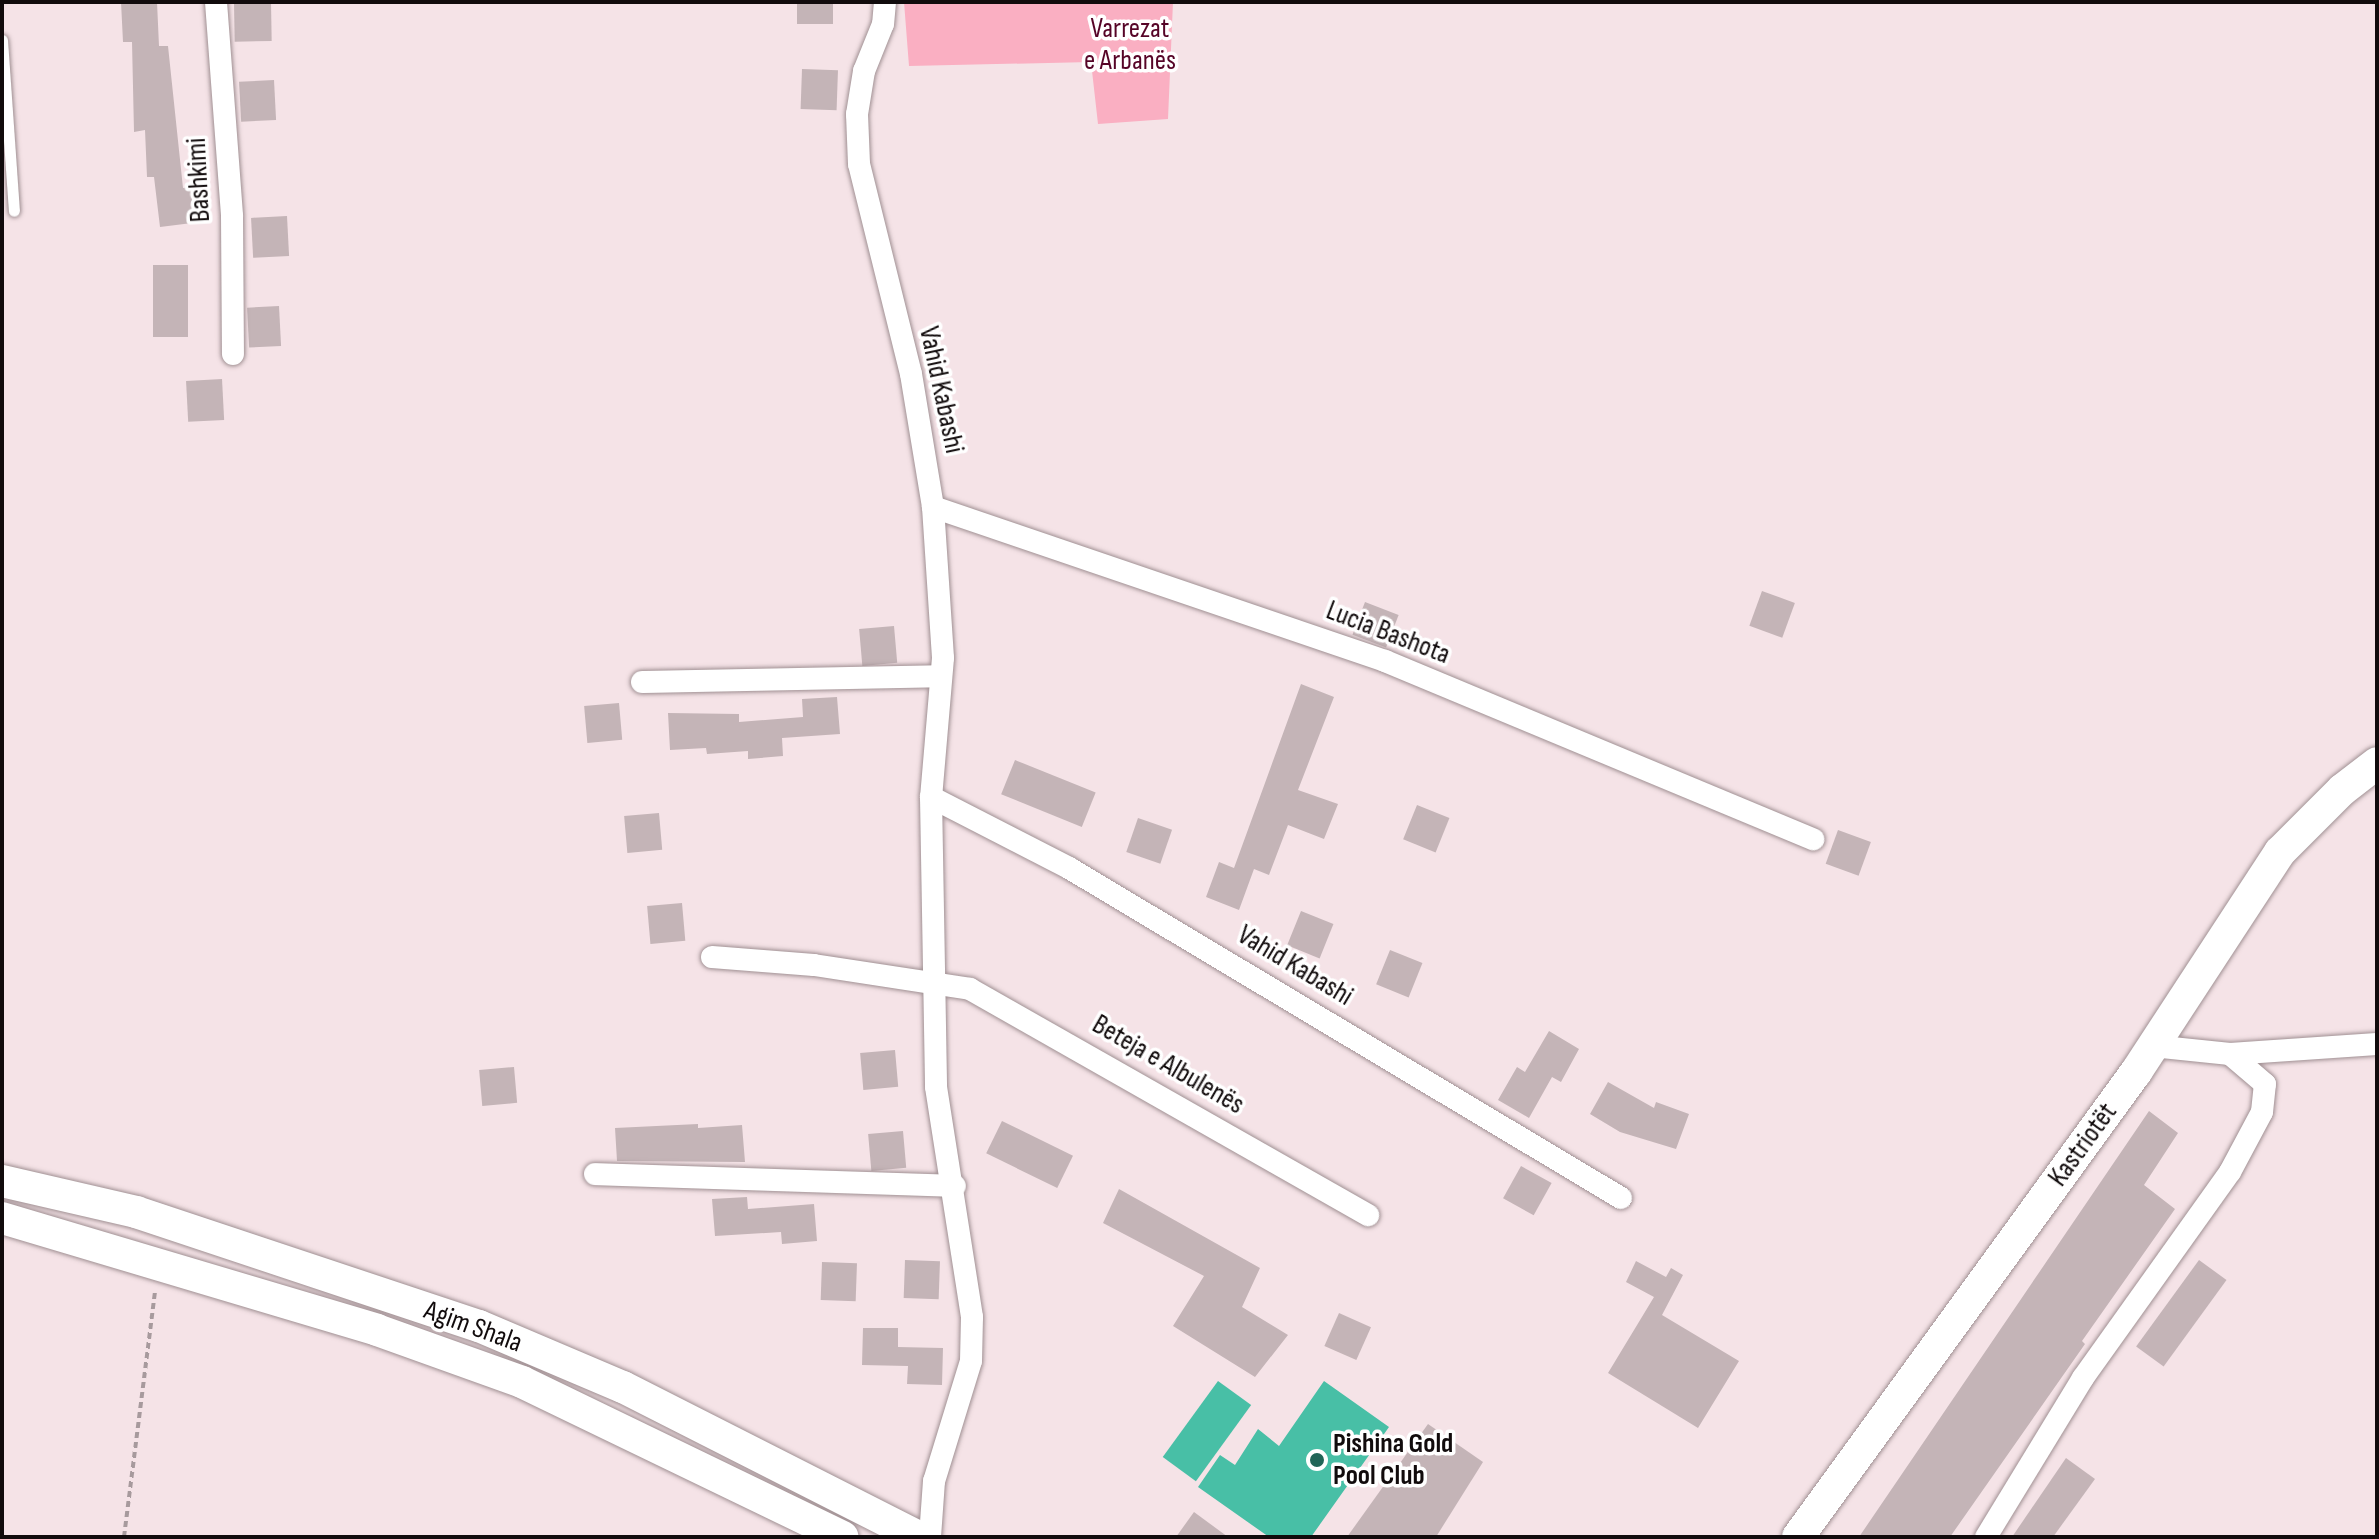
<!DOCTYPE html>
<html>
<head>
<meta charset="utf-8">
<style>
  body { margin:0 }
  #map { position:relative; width:2379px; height:1539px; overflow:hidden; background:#f5e3e7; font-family:"Sofia Sans Condensed",sans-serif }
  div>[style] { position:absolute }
  .green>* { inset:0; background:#faafc2 }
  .water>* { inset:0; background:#48bfa6; transform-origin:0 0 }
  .building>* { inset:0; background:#c4b4b7; transform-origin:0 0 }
  .path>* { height:4px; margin-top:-2px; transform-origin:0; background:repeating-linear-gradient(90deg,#a79a9d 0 6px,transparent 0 10px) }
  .roads { filter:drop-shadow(0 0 2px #a09093) drop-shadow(0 0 2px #a09093) }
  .lane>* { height:11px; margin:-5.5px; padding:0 5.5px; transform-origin:5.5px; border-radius:5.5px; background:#fff }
  .street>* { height:22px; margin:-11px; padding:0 11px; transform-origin:11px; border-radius:11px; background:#fff }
  .secondary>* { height:32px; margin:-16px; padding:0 16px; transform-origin:16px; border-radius:16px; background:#fff }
  .dots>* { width:22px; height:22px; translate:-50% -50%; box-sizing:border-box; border:4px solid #fff; border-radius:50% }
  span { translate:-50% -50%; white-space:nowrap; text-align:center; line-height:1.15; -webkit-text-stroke:7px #fff; paint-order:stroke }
  .park-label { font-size:28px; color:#560427 }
  .street-label { font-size:28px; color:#110b0c }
  .poi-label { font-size:28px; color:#110b0c; font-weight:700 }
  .left { translate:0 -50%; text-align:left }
  .frame { position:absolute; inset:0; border:4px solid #110b0c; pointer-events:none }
</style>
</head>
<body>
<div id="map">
  <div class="green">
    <div style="clip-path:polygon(904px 2px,1173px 2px,1168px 119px,1098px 124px,1091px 62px,909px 66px)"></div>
  </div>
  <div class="water">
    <div style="left:1218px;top:1381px;width:41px;height:94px;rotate:36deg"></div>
    <div style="clip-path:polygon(1324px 1381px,1389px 1427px,1311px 1537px,1269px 1537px,1198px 1487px,1220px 1455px,1235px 1465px,1258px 1429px,1279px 1446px)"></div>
  </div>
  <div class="building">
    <div style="clip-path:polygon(121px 2px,157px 2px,159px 46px,168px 46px,183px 188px,196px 186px,200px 222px,160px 227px,154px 177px,147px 177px,145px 130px,134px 132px,132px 42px,123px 42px)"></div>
    <div style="left:271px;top:2px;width:39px;height:37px;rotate:89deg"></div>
    <div style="left:797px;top:2px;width:36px;height:22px"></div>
    <div style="left:802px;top:69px;width:36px;height:40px;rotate:2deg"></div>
    <div style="left:274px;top:80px;width:40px;height:35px;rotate:87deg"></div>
    <div style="left:287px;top:216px;width:40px;height:36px;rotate:87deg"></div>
    <div style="left:153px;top:265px;width:35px;height:72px"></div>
    <div style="left:279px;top:306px;width:40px;height:32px;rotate:87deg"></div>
    <div style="left:222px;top:379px;width:41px;height:36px;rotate:87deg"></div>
    <div style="left:1762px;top:591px;width:35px;height:37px;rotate:20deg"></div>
    <div style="left:1365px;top:602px;width:36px;height:35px;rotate:21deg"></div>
    <div style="left:894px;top:626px;width:37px;height:35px;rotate:85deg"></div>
    <div style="clip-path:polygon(1301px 684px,1334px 697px,1298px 790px,1338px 804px,1324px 839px,1288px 825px,1269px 875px,1254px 869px,1239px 910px,1206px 897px,1219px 862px,1234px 868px)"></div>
    <div style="clip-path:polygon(837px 697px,840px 734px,782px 738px,783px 756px,748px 759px,748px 751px,707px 754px,706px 748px,670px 750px,668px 713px,739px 714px,739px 722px,803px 717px,802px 699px)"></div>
    <div style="left:619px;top:703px;width:37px;height:35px;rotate:85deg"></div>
    <div style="left:1015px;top:760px;width:87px;height:37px;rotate:22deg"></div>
    <div style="left:1417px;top:805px;width:35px;height:37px;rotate:22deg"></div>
    <div style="left:659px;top:813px;width:37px;height:35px;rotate:85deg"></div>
    <div style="left:1138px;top:818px;width:36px;height:36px;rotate:19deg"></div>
    <div style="left:1838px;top:830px;width:35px;height:36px;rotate:20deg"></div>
    <div style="left:682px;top:903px;width:38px;height:35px;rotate:85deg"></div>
    <div style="left:1301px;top:911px;width:35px;height:37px;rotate:22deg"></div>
    <div style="left:1390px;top:950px;width:35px;height:37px;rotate:22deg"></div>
    <div style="clip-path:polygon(1549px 1031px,1579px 1049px,1561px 1082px,1552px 1077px,1529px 1118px,1498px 1100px,1517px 1067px,1525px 1072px)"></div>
    <div style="left:895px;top:1050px;width:37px;height:35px;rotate:85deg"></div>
    <div style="left:514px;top:1067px;width:36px;height:35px;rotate:85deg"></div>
    <div style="clip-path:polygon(1608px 1082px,1654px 1108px,1656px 1102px,1689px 1114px,1676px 1149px,1620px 1132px,1590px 1114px)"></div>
    <div style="clip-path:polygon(2149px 1111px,2178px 1133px,2144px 1185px,2175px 1209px,2082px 1341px,2085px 1344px,1950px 1537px,1859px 1537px)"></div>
    <div style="left:1002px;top:1121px;width:79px;height:36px;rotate:26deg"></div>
    <div style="clip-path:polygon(698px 1124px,698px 1128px,742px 1125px,745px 1162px,617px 1161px,615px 1128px)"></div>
    <div style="left:903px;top:1131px;width:37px;height:35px;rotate:85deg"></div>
    <div style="left:1521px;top:1166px;width:35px;height:37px;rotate:29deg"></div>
    <div style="clip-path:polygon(1119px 1189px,1260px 1268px,1242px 1307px,1288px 1335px,1255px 1377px,1173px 1326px,1204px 1276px,1103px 1223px)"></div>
    <div style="clip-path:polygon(747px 1197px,748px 1209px,814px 1204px,817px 1241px,782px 1244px,781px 1232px,715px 1236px,712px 1199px)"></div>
    <div style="left:905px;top:1260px;width:35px;height:38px;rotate:2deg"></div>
    <div style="left:2199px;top:1260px;width:34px;height:107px;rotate:36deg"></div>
    <div style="clip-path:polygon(1636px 1261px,1666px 1277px,1671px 1268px,1683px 1275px,1662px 1315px,1739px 1361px,1698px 1428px,1608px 1373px,1654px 1297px,1626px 1282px)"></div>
    <div style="left:822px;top:1262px;width:35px;height:38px;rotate:2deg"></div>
    <div style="left:1339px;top:1313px;width:35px;height:36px;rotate:24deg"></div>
    <div style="clip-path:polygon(863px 1328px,898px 1328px,898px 1347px,943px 1348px,942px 1385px,907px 1384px,908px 1366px,862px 1365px)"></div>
    <div style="clip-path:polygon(1428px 1424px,1483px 1462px,1436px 1537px,1347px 1537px)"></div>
    <div style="clip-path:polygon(2066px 1458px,2095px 1479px,2053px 1537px,2012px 1537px)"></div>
    <div style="clip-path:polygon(1194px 1512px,1228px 1537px,1176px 1537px)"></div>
  </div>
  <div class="path">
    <div style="left:124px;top:1537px;width:249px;rotate:-82.8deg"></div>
  </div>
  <div class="roads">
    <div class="lane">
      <div style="left:2px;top:40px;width:171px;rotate:86deg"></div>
    </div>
    <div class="street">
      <div style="left:216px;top:2px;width:215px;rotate:85.7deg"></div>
      <div style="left:232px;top:216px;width:138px;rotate:89.6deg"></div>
      <div style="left:885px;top:2px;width:22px;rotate:95deg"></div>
      <div style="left:883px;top:24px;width:51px;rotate:112deg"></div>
      <div style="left:864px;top:71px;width:44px;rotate:99.2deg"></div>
      <div style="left:857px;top:114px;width:50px;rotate:87.7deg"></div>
      <div style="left:859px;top:164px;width:216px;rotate:76.1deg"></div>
      <div style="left:911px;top:374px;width:135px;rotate:80.6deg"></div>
      <div style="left:933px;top:507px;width:151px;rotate:86.2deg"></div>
      <div style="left:943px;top:658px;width:140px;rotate:94.9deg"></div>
      <div style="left:931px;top:797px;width:290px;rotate:89deg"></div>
      <div style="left:936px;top:1087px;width:233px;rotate:81.1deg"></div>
      <div style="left:972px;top:1317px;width:44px;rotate:91.3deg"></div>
      <div style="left:971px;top:1361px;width:126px;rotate:107.1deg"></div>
      <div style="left:934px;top:1481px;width:56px;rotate:94.1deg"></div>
      <div style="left:933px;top:507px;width:478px;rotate:18.8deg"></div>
      <div style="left:1385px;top:661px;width:464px;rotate:22.6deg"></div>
      <div style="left:642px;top:682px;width:299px;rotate:-1.1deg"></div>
      <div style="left:931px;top:797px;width:155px;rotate:27.2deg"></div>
      <div style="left:1069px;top:868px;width:643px;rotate:30.87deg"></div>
      <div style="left:712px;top:957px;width:102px;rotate:4.5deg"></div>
      <div style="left:814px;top:965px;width:158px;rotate:8.7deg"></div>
      <div style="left:970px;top:989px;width:458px;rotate:29.6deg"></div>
      <div style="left:2230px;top:1054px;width:147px;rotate:-3.9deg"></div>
      <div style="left:595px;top:1174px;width:360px;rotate:1.9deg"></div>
      <div style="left:1986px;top:1537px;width:186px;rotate:-58.6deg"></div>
      <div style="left:2083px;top:1378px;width:253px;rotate:-54.5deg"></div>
      <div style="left:2230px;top:1172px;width:68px;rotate:-61.9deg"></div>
      <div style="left:2262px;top:1112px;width:28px;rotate:-84deg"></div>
      <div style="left:2265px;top:1084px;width:46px;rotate:-139.4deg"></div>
      <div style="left:2230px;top:1054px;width:78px;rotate:-174.1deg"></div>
    </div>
    <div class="secondary">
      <div style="left:2px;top:1181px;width:138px;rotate:13deg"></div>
      <div style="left:136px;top:1212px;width:361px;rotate:18.4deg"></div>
      <div style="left:479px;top:1326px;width:156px;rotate:23deg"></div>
      <div style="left:623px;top:1387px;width:332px;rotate:26.9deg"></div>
      <div style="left:2px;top:1218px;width:391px;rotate:16.6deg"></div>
      <div style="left:377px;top:1330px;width:154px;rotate:19.7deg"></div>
      <div style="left:522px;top:1382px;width:356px;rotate:25.8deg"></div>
      <div style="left:1798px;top:1537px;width:575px;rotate:-53.99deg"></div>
      <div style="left:2136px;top:1072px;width:263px;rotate:-56.8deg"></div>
      <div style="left:2280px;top:852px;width:88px;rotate:-45deg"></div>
      <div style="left:2342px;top:790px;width:44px;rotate:-37.6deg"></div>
    </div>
  </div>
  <div class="dots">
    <div style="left:1317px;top:1460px;background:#216557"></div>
  </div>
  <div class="park-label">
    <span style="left:1130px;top:45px">Varrezat<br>e Arbanës</span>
  </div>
  <div class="street-label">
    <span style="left:199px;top:180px;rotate:-93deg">Bashkimi</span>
    <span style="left:941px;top:390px;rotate:78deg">Vahid Kabashi</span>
    <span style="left:1388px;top:633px;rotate:21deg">Lucia Bashota</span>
    <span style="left:1295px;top:966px;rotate:31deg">Vahid Kabashi</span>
    <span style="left:1168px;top:1065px;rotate:30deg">Beteja e Albulenës</span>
    <span style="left:2083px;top:1145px;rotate:-54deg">Kastriotët</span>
    <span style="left:473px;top:1327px;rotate:20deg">Agim Shala</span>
  </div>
  <div class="poi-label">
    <span class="left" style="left:1333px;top:1460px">Pishina Gold<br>Pool Club</span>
  </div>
  <div class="frame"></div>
</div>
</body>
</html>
